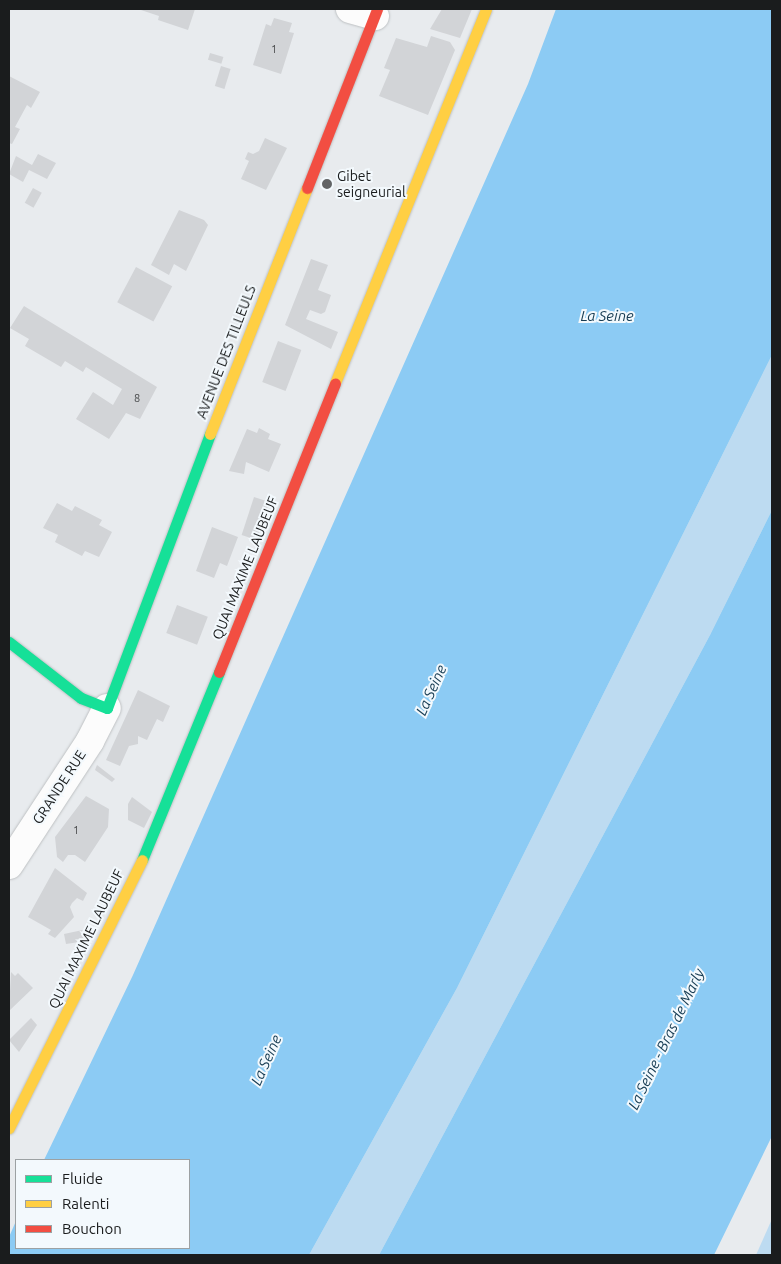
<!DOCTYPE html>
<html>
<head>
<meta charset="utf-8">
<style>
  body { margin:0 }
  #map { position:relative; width:781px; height:1264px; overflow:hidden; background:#e8ebee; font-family:Ubuntu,sans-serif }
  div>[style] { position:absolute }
  .green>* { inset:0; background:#bddbf1 }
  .water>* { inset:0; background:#8ccbf4 }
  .building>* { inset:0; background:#d2d4d7; transform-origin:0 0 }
  .roads { filter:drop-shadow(0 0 1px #bec1c3) drop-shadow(0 0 1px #bec1c3) }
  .street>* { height:28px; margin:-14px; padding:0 14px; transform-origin:14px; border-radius:14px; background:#fcfcfc }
  .fast>* { height:11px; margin:-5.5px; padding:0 5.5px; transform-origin:5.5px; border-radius:5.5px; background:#16e098 }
  .slow>* { height:11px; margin:-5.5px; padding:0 5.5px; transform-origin:5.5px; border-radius:5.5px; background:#ffcf43 }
  .jam>* { height:11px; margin:-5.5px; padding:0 5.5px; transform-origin:5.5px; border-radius:5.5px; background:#f24e42 }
  .dots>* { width:14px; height:14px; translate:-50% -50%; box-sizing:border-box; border:2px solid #f3f9fd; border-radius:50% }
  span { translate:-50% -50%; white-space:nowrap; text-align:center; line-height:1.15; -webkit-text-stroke:4px #f3f9fd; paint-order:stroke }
  .number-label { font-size:11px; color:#494b4c }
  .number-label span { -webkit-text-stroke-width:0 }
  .poi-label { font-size:14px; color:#1a1c1d }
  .left { translate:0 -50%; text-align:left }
  .street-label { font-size:14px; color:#1a1c1d }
  .water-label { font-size:15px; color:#153b52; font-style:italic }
  .frame { position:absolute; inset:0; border:10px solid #1a1c1d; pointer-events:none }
  .legend { position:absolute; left:15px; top:1159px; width:175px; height:90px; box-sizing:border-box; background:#f3f9fd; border:1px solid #9ca1a3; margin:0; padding:6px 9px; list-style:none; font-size:15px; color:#1a1c1d }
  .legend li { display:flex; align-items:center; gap:10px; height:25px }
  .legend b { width:25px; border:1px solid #9ca1a3 }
</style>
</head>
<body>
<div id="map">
  <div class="green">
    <div style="clip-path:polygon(772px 355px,772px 510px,710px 635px,379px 1255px,309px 1255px,457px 988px)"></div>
    <div style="clip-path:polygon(772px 1219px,772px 1255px,756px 1255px)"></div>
  </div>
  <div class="water">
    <div style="clip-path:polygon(556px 9px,772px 9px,772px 355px,457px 988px,309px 1255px,9px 1255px,9px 1237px,16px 1221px,16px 1248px,189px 1248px,189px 1160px,44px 1160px,133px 975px,528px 84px)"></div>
    <div style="clip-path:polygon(772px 510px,772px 1136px,714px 1255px,379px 1255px,710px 635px)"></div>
  </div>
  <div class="building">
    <div style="clip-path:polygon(138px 9px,195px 9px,188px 30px,158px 20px,159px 16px)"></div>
    <div style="clip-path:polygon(442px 9px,472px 9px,460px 38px,430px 29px)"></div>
    <div style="clip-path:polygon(274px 18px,292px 23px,289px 32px,294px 33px,281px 74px,253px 65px,266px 24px,271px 26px)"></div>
    <div style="clip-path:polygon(431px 36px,450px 42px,455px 50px,428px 115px,379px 96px,390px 70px,384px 68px,396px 38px,427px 47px)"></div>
    <div style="left:210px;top:53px;width:14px;height:7px;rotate:17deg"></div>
    <div style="left:221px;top:66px;width:10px;height:21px;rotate:17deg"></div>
    <div style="clip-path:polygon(9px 76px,40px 92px,31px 108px,27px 105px,15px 127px,20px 129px,12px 144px,9px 143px)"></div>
    <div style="clip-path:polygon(265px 138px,287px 148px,266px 190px,241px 179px,249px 161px,245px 159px,248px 152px,253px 154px,259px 151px)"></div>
    <div style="clip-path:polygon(38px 154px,56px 163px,47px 179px,29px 170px,23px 182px,9px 174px,16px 156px,32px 165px)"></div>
    <div style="left:33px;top:188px;width:10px;height:17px;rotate:29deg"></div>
    <div style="clip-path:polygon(179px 210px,204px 220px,208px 225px,186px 271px,174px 264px,169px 275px,151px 265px)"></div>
    <div style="clip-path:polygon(311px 259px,328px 265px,318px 290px,331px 295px,325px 312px,321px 314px,310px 310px,306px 319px,338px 332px,331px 349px,285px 325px)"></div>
    <div style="left:136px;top:267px;width:41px;height:40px;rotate:28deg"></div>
    <div style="clip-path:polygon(24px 306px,157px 387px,140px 419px,126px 413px,109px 439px,76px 419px,93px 392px,113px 405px,122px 389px,86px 367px,83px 372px,65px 361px,61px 367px,25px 346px,29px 339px,10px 328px)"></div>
    <div style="left:278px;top:341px;width:25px;height:44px;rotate:21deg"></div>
    <div style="clip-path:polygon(259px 428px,270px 434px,268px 439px,281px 444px,269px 472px,246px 462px,244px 474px,229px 471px,247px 429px,257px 433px)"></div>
    <div style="left:254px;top:497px;width:16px;height:40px;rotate:18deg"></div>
    <div style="clip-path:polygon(57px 503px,72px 511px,75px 506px,102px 520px,99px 525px,112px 532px,99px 557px,85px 551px,82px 556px,55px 542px,58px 535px,43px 528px)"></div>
    <div style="clip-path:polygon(212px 527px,238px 537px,227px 566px,220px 563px,214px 578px,196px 571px)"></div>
    <div style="left:177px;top:605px;width:33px;height:30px;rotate:21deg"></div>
    <div style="clip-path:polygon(138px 690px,170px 706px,163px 722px,157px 719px,147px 740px,138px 736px,138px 744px,129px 746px,120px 766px,106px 760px)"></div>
    <div style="clip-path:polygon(97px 765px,115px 779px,112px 782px,95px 770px)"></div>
    <div style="clip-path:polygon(86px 796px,109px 809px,108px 827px,85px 862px,75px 855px,68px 855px,63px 862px,57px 857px,55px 837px)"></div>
    <div style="clip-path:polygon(132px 797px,152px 812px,144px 828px,128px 820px,128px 804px)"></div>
    <div style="clip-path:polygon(55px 868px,87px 893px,83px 901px,77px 898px,72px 903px,70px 907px,74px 917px,55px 938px,48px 934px,51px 930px,28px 917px)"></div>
    <div style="clip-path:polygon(92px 928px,86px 941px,66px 944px,64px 934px)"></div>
    <div style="clip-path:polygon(11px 972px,15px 976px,18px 973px,33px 988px,9px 1011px)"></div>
    <div style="clip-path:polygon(31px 1018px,37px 1025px,19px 1052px,9px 1040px)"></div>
  </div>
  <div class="roads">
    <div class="street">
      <div style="left:350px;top:9px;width:26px;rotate:16deg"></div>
      <div style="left:9px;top:865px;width:148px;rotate:-56.8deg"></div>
      <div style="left:90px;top:741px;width:37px;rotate:-63deg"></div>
    </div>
    <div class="fast">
      <div style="left:9px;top:642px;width:91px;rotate:37.9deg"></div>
      <div style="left:81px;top:698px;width:28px;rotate:21deg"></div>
      <div style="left:107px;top:708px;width:293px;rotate:-69.4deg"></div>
      <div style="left:142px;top:860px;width:203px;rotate:-67.7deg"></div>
    </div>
    <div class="slow">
      <div style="left:335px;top:383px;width:403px;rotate:-68deg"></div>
      <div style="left:210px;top:434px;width:264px;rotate:-68.5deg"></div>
      <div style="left:9px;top:1128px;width:299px;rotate:-63.6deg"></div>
    </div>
    <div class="jam">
      <div style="left:307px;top:188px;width:192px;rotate:-68.6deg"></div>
      <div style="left:219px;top:672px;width:311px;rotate:-68.1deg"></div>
    </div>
  </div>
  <div class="dots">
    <div style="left:327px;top:184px;background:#626466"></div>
  </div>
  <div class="number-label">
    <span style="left:274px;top:49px">1</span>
    <span style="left:137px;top:398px">8</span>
    <span style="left:76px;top:830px">1</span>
  </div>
  <div class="poi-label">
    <span class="left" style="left:337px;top:184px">Gibet<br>seigneurial</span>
  </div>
  <div class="street-label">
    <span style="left:226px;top:352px;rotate:-69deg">AVENUE DES TILLEULS</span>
    <span style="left:245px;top:568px;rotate:-68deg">QUAI MAXIME LAUBEUF</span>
    <span style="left:59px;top:787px;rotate:-57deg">GRANDE RUE</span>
    <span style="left:86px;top:939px;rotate:-64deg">QUAI MAXIME LAUBEUF</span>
  </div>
  <div class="water-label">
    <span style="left:607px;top:316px">La Seine</span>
    <span style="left:431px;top:690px;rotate:-66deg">La Seine</span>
    <span style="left:666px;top:1039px;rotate:-64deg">La Seine - Bras de Marly</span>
    <span style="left:266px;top:1060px;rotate:-66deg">La Seine</span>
  </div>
  <div class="frame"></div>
  <ul class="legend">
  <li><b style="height:6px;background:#16e098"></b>Fluide</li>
  <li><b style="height:6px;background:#ffcf43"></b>Ralenti</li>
  <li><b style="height:6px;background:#f24e42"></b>Bouchon</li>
  </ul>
</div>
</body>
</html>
